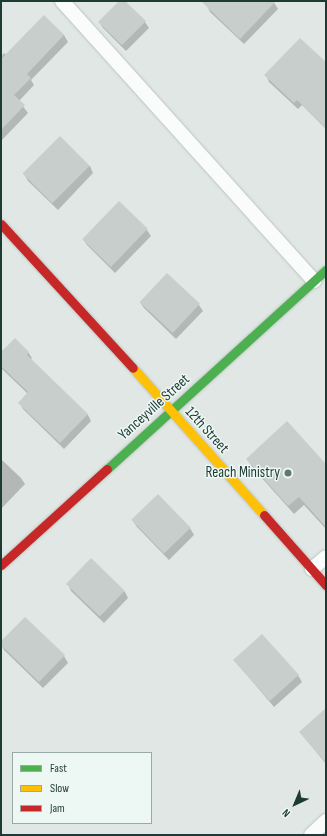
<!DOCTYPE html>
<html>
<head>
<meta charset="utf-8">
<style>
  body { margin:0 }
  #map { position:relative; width:327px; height:836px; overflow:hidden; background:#e0e7e4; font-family:"Sofia Sans Condensed",sans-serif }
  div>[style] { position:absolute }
  .shadow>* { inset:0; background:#0003 }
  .building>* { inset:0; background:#c7cecc; transform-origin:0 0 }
  .roads { filter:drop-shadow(0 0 1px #bdc4c1) drop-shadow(0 0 1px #bdc4c1) }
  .lane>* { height:14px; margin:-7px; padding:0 7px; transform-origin:7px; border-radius:7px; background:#fafbfb }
  .fast>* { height:9px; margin:-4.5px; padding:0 4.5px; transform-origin:4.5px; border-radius:4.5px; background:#4caf50 }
  .slow>* { height:9px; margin:-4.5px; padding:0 4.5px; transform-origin:4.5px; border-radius:4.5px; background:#ffc107 }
  .jam>* { height:9px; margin:-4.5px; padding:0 4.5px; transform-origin:4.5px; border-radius:4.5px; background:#c62828 }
  .dots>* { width:11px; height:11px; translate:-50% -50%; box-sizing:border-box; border:2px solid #edf7f3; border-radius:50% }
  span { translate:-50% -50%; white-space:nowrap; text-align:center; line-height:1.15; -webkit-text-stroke:3px #edf7f3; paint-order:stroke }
  .street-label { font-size:15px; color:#1e3a35 }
  .poi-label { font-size:15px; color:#1e3a35 }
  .right { translate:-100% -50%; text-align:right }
  .frame { position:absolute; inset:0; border:2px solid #1e3a35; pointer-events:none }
  .legend { position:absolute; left:12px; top:752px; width:140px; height:72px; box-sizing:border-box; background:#edf7f3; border:1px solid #9aaba7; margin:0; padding:5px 7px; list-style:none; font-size:12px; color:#1e3a35 }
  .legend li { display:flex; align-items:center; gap:8px; height:20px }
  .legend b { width:20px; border:1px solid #9aaba7 }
  .north { position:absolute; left:275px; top:784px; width:40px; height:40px; -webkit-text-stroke:3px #edf7f3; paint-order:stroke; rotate:224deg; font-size:11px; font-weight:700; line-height:16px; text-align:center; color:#1e3a35 }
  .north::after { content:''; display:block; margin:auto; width:14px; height:18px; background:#1e3a35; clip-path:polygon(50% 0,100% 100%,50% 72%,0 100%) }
</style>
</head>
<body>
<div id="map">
  <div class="shadow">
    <div style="clip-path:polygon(120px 1px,124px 1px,145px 22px,149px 28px,126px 51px,103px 28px,99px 22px)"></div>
    <div style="clip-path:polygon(211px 1px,273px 1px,278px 9px,244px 44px,210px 12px,207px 5px)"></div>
    <div style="clip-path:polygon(44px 16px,64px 35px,68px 42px,31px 80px,34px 85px,19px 101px,28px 113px,1px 141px,1px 57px,4px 53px,6px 55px)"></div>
    <div style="clip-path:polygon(326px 64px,326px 129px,302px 105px,298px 109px,269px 82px,266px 75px)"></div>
    <div style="clip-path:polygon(90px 166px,93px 173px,58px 210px,28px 181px,24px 174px)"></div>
    <div style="clip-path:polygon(147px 230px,151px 236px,115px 273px,87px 245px,83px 239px)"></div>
    <div style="clip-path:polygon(167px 274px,199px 305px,203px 311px,176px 339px,144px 308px,140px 302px)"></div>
    <div style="clip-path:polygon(28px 352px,32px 358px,30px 360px,88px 415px,91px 421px,64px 449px,23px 409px,20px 403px,28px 394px,1px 368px,1px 353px)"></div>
    <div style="clip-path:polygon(1px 459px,21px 478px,25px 484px,1px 509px)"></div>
    <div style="clip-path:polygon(247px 459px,326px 466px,326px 529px,304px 505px,294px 514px,252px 467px)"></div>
    <div style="clip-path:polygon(133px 521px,190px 528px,194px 535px,169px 560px,137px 527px)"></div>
    <div style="clip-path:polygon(91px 560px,125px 592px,128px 598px,104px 623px,71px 591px,68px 584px)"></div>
    <div style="clip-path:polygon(1px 643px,64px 656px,68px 663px,43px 688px,4px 650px)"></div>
    <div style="clip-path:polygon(234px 660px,298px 675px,302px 682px,274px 707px)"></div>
    <div style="clip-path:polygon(326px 709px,326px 764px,300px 732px)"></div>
  </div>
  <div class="building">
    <div style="clip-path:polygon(119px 1px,125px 1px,146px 21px,122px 45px,98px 22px)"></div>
    <div style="clip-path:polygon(201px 1px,276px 1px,240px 39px)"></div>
    <div style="clip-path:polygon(44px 15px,64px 35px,27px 74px,31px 78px,14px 95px,25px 105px,1px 130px,1px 59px)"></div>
    <div style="clip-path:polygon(300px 38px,326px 62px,326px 128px,297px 100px,294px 103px,264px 75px)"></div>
    <div style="left:60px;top:136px;width:42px;height:53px;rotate:45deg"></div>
    <div style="left:119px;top:201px;width:40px;height:53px;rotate:44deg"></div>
    <div style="left:167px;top:273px;width:45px;height:40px;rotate:43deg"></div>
    <div style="clip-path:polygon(15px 338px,29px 352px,27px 355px,88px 414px,60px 443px,18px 403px,28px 392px,1px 366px,1px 352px)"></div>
    <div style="clip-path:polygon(287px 421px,326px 464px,326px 527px,299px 497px,288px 506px,246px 459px)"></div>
    <div style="left:158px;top:494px;width:47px;height:37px;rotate:46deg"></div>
    <div style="left:91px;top:558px;width:47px;height:36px;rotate:44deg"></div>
    <div style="clip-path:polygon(25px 617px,65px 655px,39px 682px,1px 645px,1px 641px)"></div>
    <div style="left:262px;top:634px;width:55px;height:39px;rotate:48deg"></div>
    <div style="clip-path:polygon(326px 708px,326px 763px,299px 732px)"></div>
  </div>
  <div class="roads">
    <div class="lane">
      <div style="left:62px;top:1px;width:377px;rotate:48deg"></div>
      <div style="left:312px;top:569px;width:18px;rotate:-41deg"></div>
      <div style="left:311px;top:835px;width:21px;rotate:-43deg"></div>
    </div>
    <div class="fast">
      <div style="left:107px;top:469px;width:296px;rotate:-42.3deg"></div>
    </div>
    <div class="slow">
      <div style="left:133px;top:368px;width:197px;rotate:48.3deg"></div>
    </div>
    <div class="jam">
      <div style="left:1px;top:224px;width:195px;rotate:47.5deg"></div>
      <div style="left:264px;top:515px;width:94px;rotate:48.5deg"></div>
      <div style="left:1px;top:565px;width:143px;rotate:-42.2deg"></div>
    </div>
  </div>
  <div class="dots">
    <div style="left:288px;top:473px;background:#627772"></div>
  </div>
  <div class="street-label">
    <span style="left:154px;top:407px;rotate:-42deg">Yanceyville Street</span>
    <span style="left:207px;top:430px;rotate:48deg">12th Street</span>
  </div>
  <div class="poi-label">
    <span class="right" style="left:280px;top:473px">Reach Ministry</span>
  </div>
  <div class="frame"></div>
  <ul class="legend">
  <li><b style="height:5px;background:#4caf50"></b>Fast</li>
  <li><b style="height:5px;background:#ffc107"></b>Slow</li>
  <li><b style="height:5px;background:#c62828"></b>Jam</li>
  </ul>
  <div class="north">N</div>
</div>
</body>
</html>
